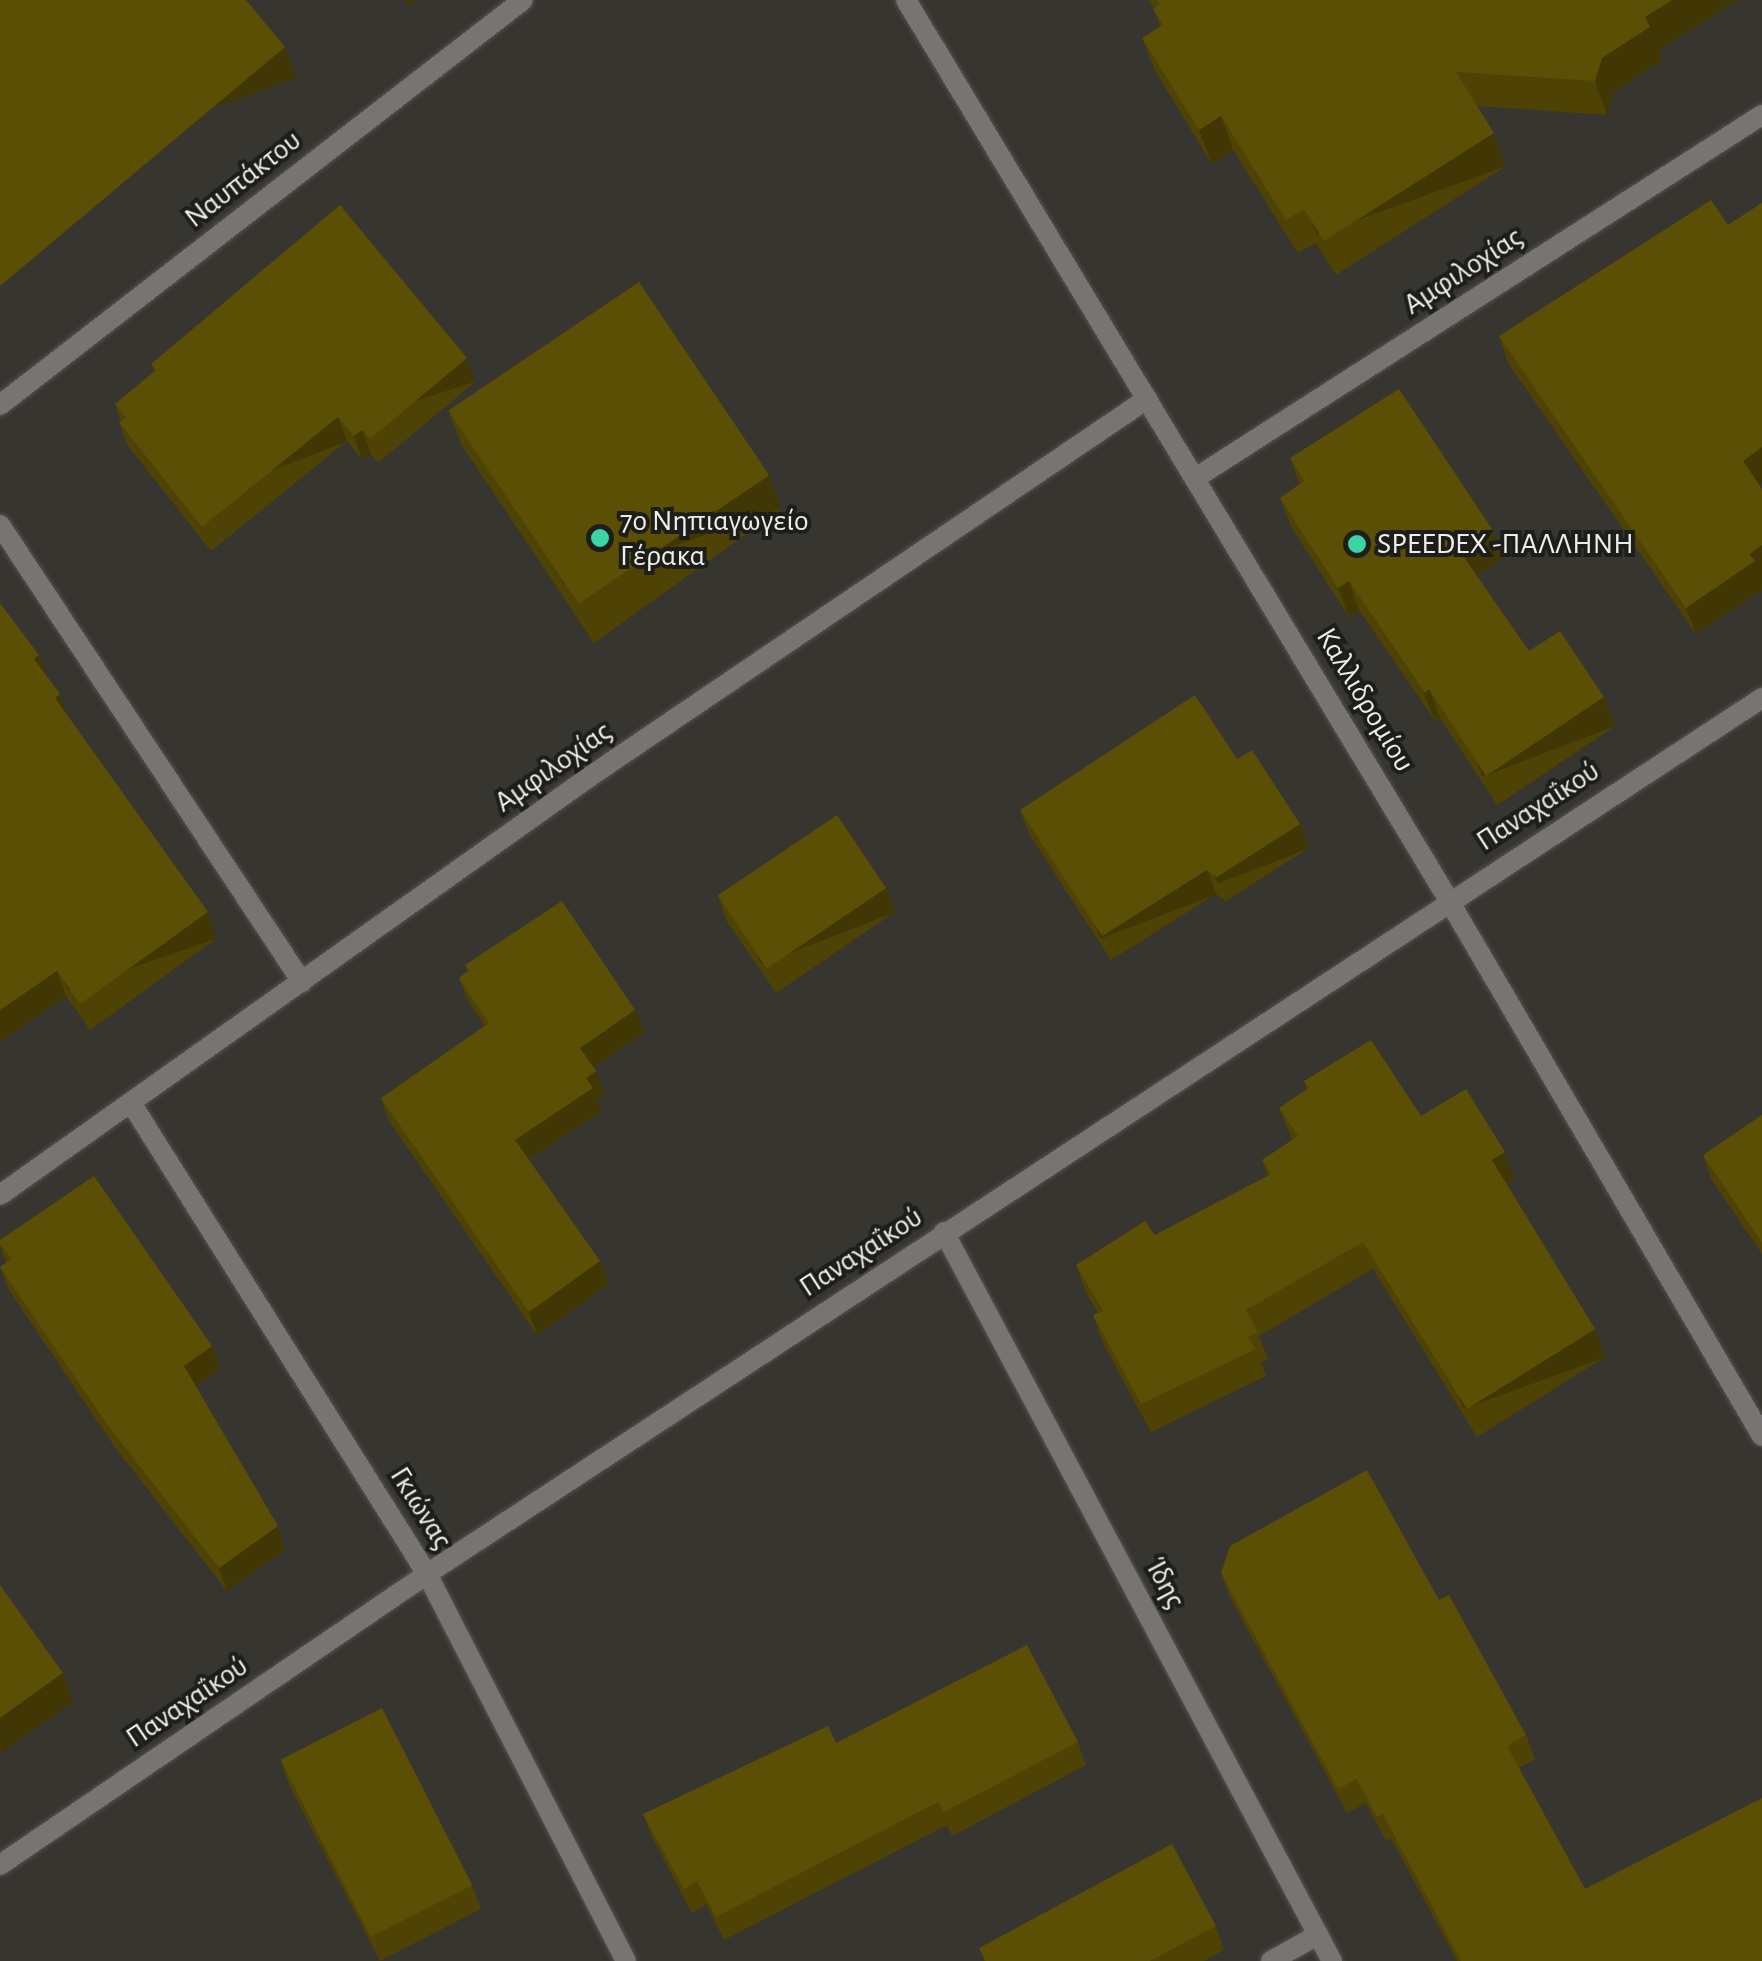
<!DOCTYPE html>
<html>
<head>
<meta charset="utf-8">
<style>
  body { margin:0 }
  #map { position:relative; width:1762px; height:1961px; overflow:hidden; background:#37352f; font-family:"Alegreya Sans",sans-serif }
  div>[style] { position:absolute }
  .roads { filter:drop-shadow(0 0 2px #54534d) drop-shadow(0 0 2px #54534d) }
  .street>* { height:20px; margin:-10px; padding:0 10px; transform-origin:10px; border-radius:10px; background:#787474 }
  .wall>* { inset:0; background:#4e4304 }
  .shaded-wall>* { inset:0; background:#403704; transform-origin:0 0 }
  .building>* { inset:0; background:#5b4e05; transform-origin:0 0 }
  .dots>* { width:28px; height:28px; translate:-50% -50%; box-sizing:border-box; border:5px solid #1d1d1a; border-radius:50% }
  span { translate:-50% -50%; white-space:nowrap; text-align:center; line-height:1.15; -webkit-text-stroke:8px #1d1d1a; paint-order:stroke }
  .street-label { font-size:30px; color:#eeeeea }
  .poi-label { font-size:30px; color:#eeeeea }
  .left { translate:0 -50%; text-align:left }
</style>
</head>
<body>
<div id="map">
  <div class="roads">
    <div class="street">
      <div style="left:906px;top:0;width:1050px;rotate:58.91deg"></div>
      <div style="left:1448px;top:899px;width:622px;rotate:59.68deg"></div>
      <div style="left:0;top:405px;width:661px;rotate:-37.75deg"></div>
      <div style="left:1197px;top:477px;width:671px;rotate:-32.65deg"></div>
      <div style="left:0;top:525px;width:548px;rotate:56.54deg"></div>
      <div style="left:133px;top:1106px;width:553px;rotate:57.86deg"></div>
      <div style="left:427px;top:1574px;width:435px;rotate:62.8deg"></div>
      <div style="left:0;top:1195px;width:729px;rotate:-35.35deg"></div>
      <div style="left:595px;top:773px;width:667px;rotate:-34.12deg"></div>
      <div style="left:944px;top:1232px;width:826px;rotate:61.98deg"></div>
      <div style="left:0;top:1865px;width:517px;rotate:-34.27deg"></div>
      <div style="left:427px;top:1574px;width:1597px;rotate:-33.27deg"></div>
      <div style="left:1271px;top:1961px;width:54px;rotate:-29deg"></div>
    </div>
  </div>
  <div class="wall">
    <div style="clip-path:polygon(1148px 0,1737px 0,1659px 50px,1662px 60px,1614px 92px,1607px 115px,1477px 106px,1506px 166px,1336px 275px,1316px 243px,1298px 253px,1233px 150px,1212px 164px,1155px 71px,1142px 38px,1160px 27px,1154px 8px)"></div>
    <div style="clip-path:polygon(1762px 203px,1762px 481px,1758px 484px,1762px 489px,1762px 590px,1696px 634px,1508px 363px,1499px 336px,1728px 225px)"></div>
    <div style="clip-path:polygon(151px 364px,475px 382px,378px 463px,371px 454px,362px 460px,347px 441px,211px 551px,128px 446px,119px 422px,121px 421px,115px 404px,154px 372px)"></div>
    <div style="clip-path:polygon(448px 410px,769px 475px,781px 509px,594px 643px,461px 444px)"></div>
    <div style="clip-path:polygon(1290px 458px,1492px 529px,1503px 558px,1476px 575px,1529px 651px,1604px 697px,1615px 726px,1497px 805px,1440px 718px,1436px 722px,1359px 610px,1349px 617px,1291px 527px,1280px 498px,1300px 485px)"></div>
    <div style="clip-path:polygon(39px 655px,46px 675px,68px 717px,217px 938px,90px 1030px,66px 996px,0 1042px)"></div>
    <div style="clip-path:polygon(1237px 759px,1300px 824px,1309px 848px,1226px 901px,1216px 894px,1111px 960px,1029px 834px,1020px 810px)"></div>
    <div style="clip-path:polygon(718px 896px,895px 912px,776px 993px,726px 920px)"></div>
    <div style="clip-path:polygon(465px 965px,644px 1032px,594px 1067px,605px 1094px,597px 1099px,601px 1111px,528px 1160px,600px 1261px,609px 1284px,537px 1335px,389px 1121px,381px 1098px,485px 1026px,468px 1001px,459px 978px,468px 972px)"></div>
    <div style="clip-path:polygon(1304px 1081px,1421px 1116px,1515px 1179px,1507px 1185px,1605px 1357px,1477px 1437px,1373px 1269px,1259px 1336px,1268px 1359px,1261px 1363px,1266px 1376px,1151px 1432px,1103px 1343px,1093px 1315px,1098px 1313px,1086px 1293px,1076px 1265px,1155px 1235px,1268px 1176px,1262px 1160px,1292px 1140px,1279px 1108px,1307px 1089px)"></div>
    <div style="clip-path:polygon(1762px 1115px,1762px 1254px,1711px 1179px,1703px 1155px)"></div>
    <div style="clip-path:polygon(0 1240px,212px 1346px,220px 1369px,196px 1386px,286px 1549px,227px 1591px,114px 1446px,9px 1290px,0 1267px,6px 1263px,0 1246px)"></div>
    <div style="clip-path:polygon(1221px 1573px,1439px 1600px,1526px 1735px,1535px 1759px,1519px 1768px,1585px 1889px,1762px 1961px,1457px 1961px,1391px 1838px,1386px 1841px,1366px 1803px,1347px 1813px,1230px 1597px)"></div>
    <div style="clip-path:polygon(1078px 1742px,1086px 1765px,952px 1836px,947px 1825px,724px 1940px,706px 1904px,692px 1913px,652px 1837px,643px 1814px,836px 1743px)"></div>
    <div style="clip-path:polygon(281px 1761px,472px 1885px,481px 1909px,380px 1961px,289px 1785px)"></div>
    <div style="clip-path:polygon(1216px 1926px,1224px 1950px,1204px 1961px,984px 1961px,979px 1948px)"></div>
  </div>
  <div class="shaded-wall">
    <div style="clip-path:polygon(406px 0,416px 0,409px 7px)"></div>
    <div style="clip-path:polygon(1672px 0,1737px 0,1659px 50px,1662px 60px,1614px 92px,1607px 115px,1595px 81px,1602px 58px,1645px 17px)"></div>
    <div style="left:285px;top:47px;width:33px;height:372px;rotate:70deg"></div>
    <div style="clip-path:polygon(1221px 116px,1233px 150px,1212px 164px,1199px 130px)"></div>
    <div style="left:1494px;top:133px;width:35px;height:201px;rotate:70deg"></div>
    <div style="left:467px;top:358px;width:25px;height:126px;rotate:72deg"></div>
    <div style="left:338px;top:417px;width:26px;height:175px;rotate:69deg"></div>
    <div style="clip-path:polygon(362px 430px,371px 454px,362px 460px,354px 436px)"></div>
    <div style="clip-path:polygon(1762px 447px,1762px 481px,1752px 488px,1743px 461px)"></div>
    <div style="left:769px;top:475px;width:36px;height:230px;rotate:71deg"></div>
    <div style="clip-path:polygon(1492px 529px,1503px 558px,1470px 579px,1459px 550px)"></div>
    <div style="clip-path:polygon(1762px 545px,1762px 590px,1696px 634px,1686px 608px)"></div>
    <div style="clip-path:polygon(1349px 581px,1359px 610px,1349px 617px,1338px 588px)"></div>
    <div style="clip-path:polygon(39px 655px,48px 681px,34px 659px)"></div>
    <div style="left:1429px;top:689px;width:31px;height:6px;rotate:69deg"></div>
    <div style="clip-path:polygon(60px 694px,69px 720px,55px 698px)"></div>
    <div style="left:1604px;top:697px;width:31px;height:142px;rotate:69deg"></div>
    <div style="left:1300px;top:824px;width:26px;height:98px;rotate:69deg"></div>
    <div style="left:1207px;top:870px;width:26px;height:124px;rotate:69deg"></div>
    <div style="left:886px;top:888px;width:26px;height:144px;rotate:69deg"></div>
    <div style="left:208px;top:912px;width:28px;height:158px;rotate:71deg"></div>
    <div style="clip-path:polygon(57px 971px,66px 996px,0 1042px,0 1010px)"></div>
    <div style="clip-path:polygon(635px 1010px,644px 1032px,588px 1071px,580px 1048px)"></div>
    <div style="clip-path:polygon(596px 1071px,605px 1094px,597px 1099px,601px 1111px,523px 1163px,515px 1140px,586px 1078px)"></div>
    <div style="clip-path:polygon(1505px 1152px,1515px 1179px,1502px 1188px,1492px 1160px)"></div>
    <div style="clip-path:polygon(600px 1261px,609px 1284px,537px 1335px,529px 1312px)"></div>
    <div style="left:1595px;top:1329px;width:30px;height:151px;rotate:70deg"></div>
    <div style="clip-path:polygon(212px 1346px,220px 1369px,192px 1389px,184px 1366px)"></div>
    <div style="clip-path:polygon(278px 1526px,286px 1549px,227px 1591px,219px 1568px)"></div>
    <div style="clip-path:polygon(63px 1673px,73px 1702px,0 1754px,0 1718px)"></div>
  </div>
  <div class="building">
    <div style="clip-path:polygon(0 0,246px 0,285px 47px,0 286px)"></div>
    <div style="clip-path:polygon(1157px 0,1672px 0,1645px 17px,1650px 27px,1602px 58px,1595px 81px,1456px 72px,1494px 133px,1324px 241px,1304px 209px,1286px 220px,1221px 116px,1199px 130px,1142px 38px,1163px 25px,1153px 9px,1160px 4px)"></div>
    <div style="clip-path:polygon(1711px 200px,1728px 225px,1762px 203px,1762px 447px,1743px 461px,1762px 489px,1762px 545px,1749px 554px,1755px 561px,1686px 608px,1499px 336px)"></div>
    <div style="clip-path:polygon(340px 205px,467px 358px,370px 439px,362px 430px,354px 436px,338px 417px,202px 527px,119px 422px,126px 418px,115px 404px,156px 370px,151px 364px)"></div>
    <div style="left:639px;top:282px;width:233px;height:230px;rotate:56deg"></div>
    <div style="clip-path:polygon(1399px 389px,1492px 529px,1459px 550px,1529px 651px,1560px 631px,1604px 697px,1486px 776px,1429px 689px,1425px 693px,1349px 581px,1338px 588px,1280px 498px,1304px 481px,1290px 458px)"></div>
    <div style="clip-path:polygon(0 603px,39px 655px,34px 659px,60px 694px,55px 698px,208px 912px,80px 1004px,57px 971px,0 1010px)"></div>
    <div style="clip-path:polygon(1195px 695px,1237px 759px,1252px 750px,1300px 824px,1217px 877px,1207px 870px,1102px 936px,1020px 810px)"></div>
    <div style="left:837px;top:815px;width:88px;height:144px;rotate:56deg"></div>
    <div style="clip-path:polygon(562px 901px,635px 1010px,580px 1048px,596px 1071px,586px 1078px,593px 1088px,515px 1140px,600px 1261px,529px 1312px,381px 1098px,489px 1023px,459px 978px,469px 970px,465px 965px)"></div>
    <div style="clip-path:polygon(1371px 1040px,1421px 1116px,1466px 1089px,1505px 1152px,1492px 1160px,1595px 1329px,1467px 1409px,1363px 1242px,1246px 1310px,1258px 1332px,1248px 1337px,1256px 1349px,1141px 1404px,1093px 1315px,1103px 1311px,1076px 1265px,1145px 1221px,1155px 1235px,1271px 1174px,1262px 1160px,1298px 1136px,1279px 1108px,1309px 1088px,1304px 1081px)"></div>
    <div style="clip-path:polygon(1762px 1115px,1762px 1243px,1703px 1155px)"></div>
    <div style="clip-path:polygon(94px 1176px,212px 1346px,184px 1366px,278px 1526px,219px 1568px,106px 1423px,0 1267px,12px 1259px,0 1244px,0 1240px)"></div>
    <div style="clip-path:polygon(1367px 1470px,1439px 1600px,1449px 1595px,1526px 1735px,1507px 1746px,1585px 1889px,1762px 1798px,1762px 1961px,1461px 1961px,1383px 1814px,1377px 1817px,1357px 1779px,1338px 1789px,1221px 1573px,1230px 1546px)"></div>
    <div style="clip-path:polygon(0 1585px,63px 1673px,0 1718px)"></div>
    <div style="clip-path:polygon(1027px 1645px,1078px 1742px,944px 1812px,938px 1802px,716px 1917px,697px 1881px,684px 1889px,643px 1814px,828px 1726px,836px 1743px)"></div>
    <div style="left:382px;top:1708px;width:199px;height:114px;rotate:63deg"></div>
    <div style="clip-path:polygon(1172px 1844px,1216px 1926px,1150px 1961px,986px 1961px,979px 1948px)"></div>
  </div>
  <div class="dots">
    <div style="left:600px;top:538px;background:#3ad4a5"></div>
    <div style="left:1357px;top:544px;background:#3ad4a5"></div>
  </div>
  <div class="street-label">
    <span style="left:243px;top:179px;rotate:-38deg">Ναυπάκτου</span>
    <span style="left:1463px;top:271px;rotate:-33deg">Αμφιλοχίας</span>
    <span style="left:1365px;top:700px;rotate:59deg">Καλλιδρομίου</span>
    <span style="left:553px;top:767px;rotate:-35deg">Αμφιλοχίας</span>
    <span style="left:1538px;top:806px;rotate:-33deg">Παναχαΐκού</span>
    <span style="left:861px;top:1252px;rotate:-33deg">Παναχαΐκού</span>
    <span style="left:421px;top:1508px;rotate:58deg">Γκιώνας</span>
    <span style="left:1165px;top:1583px;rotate:62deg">Ίδης</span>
    <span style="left:187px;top:1702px;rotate:-34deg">Παναχαΐκού</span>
  </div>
  <div class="poi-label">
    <span class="left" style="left:620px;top:538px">7ο Νηπιαγωγείο<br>Γέρακα</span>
    <span class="left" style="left:1377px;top:544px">SPEEDEX -ΠΑΛΛΗΝΗ</span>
  </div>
</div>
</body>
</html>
